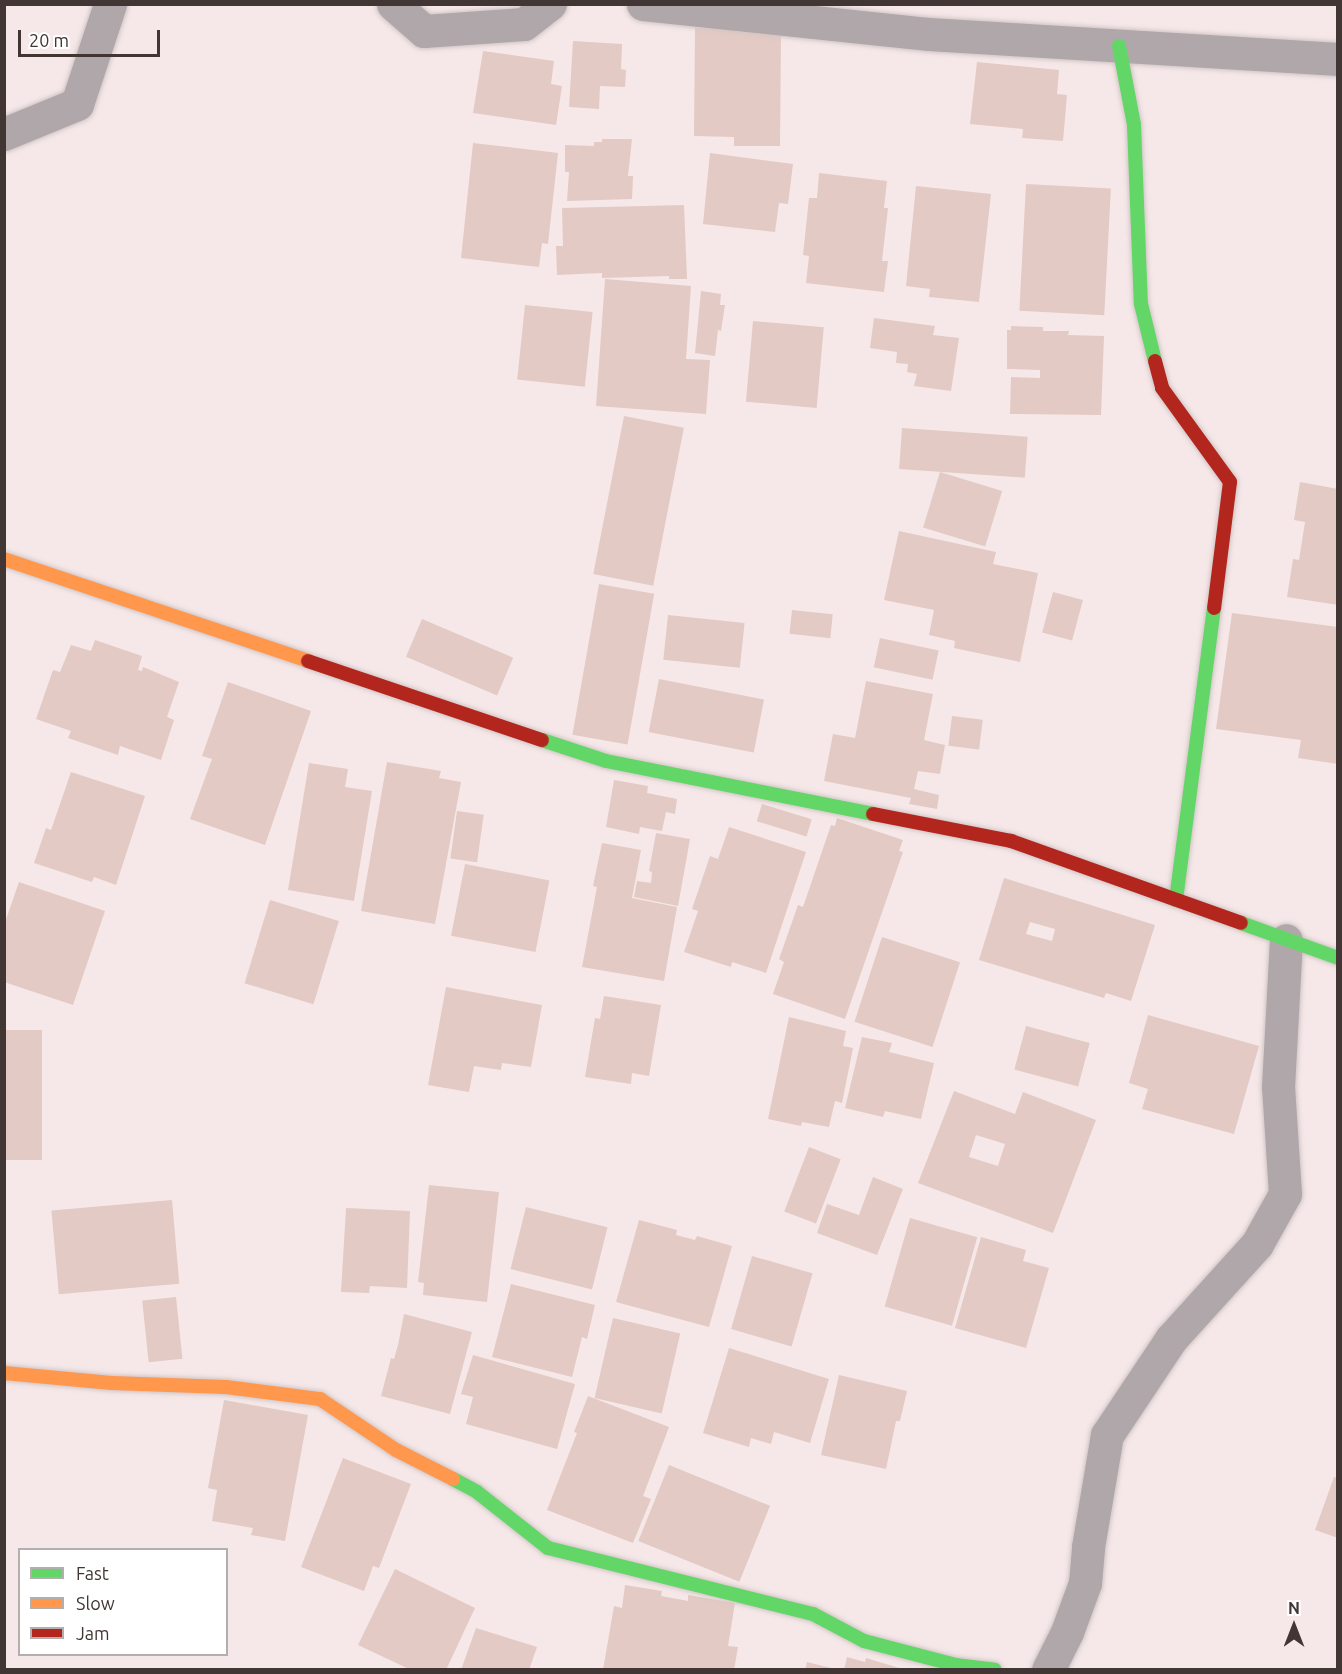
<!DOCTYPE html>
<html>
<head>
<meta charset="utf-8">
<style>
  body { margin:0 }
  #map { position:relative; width:1342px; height:1674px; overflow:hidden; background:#f6e8e8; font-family:Ubuntu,sans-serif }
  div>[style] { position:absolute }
  .building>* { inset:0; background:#e3cac4; transform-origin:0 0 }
  .roads { filter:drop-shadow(0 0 2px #d1c5c5) drop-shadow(0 0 2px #d1c5c5) }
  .street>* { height:33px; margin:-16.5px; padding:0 16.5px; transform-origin:16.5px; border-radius:16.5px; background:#afa7a9 }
  .fast>* { height:14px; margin:-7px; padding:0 7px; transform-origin:7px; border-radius:7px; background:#63d668 }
  .slow>* { height:14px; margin:-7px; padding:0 7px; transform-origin:7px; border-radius:7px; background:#ff974d }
  .jam>* { height:14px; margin:-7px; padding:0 7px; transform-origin:7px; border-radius:7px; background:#b3261e }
  span { translate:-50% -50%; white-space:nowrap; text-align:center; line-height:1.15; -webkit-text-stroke:5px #fff; paint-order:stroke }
  .frame { position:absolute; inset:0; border:6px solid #423635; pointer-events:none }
  .legend { position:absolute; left:18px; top:1548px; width:210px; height:108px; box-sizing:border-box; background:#fff; border:2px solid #b3afae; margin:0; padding:8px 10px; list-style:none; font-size:18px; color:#423635 }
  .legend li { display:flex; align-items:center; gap:12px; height:30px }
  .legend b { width:30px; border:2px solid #b3afae }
  .north { position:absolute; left:1264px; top:1596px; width:60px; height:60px; -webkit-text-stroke:4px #fff; paint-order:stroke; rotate:0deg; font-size:16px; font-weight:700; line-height:24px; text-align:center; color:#423635 }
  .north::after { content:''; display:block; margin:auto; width:21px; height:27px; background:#423635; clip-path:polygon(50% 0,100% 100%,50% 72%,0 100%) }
  .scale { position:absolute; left:18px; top:30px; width:142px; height:27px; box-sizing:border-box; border:3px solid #423635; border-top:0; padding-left:8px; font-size:18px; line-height:21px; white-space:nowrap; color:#423635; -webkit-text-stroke:4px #fff; paint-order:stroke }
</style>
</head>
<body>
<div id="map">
  <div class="building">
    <div style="clip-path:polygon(695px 28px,781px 29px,780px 146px,734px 146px,734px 137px,694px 136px)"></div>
    <div style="clip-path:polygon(573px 41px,622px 44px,621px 69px,626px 70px,625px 87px,600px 86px,599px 109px,569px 107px)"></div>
    <div style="clip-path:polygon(483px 51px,554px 61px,551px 84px,562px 86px,556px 125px,473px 113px)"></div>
    <div style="clip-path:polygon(977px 62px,1059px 70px,1057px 94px,1067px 95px,1063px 141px,1022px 138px,1023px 129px,970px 124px)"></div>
    <div style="clip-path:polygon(602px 139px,632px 139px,628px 176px,633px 176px,632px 199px,567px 201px,569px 172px,565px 172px,565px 145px,594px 146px,594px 142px,602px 142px)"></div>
    <div style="clip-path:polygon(473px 143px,558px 153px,548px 244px,542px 243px,539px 267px,461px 258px)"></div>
    <div style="clip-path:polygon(710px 153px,793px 164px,788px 204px,779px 203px,775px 232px,703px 224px)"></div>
    <div style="clip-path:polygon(819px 173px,887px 181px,884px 208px,888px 208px,882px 261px,888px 261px,884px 292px,806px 283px,809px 256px,803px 255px,809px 198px,817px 198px)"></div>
    <div style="left:1026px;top:184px;width:85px;height:127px;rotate:3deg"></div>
    <div style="clip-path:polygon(916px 186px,991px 194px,979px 302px,929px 297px,930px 289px,906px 286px)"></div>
    <div style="clip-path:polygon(684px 205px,687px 279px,669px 279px,669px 276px,602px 278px,602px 273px,557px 275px,556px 246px,563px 246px,562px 208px)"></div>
    <div style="clip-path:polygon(605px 279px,691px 286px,686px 359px,710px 360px,706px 414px,596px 406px)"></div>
    <div style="clip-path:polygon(701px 291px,721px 294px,720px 305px,725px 305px,721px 331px,718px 330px,715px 356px,695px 353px)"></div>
    <div style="left:525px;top:305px;width:68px;height:75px;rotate:6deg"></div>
    <div style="clip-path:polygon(874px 318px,935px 326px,933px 335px,959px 338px,951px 391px,914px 386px,917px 374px,907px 372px,908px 364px,896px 363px,897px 352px,870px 348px)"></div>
    <div style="left:753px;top:321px;width:71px;height:81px;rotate:5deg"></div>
    <div style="clip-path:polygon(1011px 326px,1043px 327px,1043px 331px,1069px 331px,1068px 335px,1104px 336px,1101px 415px,1010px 414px,1011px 377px,1040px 378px,1040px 370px,1007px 369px,1007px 330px,1011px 330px)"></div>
    <div style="left:624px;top:416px;width:61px;height:161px;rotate:11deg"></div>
    <div style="left:902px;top:428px;width:126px;height:41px;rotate:4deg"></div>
    <div style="left:940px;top:472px;width:65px;height:58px;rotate:17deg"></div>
    <div style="clip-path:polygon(1300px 482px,1338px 489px,1338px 605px,1287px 597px,1293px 559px,1299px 560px,1305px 522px,1294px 520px)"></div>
    <div style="clip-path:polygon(899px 531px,996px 552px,993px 564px,1038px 573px,1020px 662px,954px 648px,955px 641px,929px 635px,934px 610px,884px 600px)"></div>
    <div style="left:599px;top:584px;width:56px;height:153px;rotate:10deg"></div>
    <div style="left:1053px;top:592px;width:31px;height:42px;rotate:15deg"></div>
    <div style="left:792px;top:610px;width:41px;height:24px;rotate:6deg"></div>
    <div style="clip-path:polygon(1232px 613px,1338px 627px,1338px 764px,1298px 758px,1301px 740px,1216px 729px)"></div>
    <div style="left:668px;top:615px;width:77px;height:45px;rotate:6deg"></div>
    <div style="left:422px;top:619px;width:99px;height:41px;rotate:23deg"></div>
    <div style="left:880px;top:638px;width:60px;height:30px;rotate:12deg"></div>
    <div style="clip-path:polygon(95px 640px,142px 656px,138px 670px,142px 671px,143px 667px,179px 682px,167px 717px,174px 720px,161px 760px,120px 746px,118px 755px,68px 738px,71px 731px,36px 719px,53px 670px,60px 672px,71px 645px,91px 651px)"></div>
    <div style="left:659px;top:679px;width:107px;height:54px;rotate:11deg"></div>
    <div style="clip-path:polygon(866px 681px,933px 694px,924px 740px,945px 745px,940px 774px,918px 771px,914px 789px,939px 795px,937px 809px,909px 804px,911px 798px,824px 781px,833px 734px,855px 738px)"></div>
    <div style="clip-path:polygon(228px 682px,311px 711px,265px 845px,190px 819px,212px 759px,202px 756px)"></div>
    <div style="left:952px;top:716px;width:31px;height:30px;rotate:7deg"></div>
    <div style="clip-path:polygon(387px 762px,441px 771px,439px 778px,461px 782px,435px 924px,361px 911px)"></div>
    <div style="clip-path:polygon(309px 763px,348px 769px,345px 787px,372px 791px,354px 901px,288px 890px)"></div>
    <div style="clip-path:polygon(71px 772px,145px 796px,116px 885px,94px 877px,92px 882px,34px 863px,46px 828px,51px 830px)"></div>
    <div style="clip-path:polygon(614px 780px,648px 786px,647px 793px,677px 799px,675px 814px,666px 812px,662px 831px,640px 827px,639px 834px,606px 827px)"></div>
    <div style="left:762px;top:804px;width:52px;height:18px;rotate:17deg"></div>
    <div style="left:457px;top:811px;width:27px;height:48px;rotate:8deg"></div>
    <div style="clip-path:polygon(837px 818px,903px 840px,899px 851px,903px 852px,845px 1019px,773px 994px,784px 962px,779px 959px,798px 905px,803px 907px,831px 825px,835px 826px)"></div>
    <div style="clip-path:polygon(729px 827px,806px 852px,766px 973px,732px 962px,731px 967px,684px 952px,698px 911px,692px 909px,710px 856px,718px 859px)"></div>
    <div style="clip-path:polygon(656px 833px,690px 839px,678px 906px,634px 897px,637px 881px,651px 883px,652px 872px,649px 871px)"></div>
    <div style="clip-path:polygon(602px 843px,641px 850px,632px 898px,677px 907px,664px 981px,582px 967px,597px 887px,593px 886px)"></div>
    <div style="left:465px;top:864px;width:86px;height:73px;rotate:11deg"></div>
    <div style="clip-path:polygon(evenodd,1004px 878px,1155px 925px,1131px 1001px,1106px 993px,1104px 998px,979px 960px,1004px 878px,1030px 922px,1055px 929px,1052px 941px,1026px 934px,1030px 922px)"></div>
    <div style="clip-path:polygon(19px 882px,105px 911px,73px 1005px,4px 982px,4px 925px)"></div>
    <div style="left:270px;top:900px;width:72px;height:87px;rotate:17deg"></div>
    <div style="left:882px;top:937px;width:82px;height:89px;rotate:18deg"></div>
    <div style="clip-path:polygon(446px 987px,542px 1005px,531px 1067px,502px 1063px,501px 1070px,474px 1066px,469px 1092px,428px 1085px)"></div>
    <div style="clip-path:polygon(604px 996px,661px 1005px,649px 1076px,632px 1073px,631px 1084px,585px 1077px,595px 1018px,600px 1019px)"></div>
    <div style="clip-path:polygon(1148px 1015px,1259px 1046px,1234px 1134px,1142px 1109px,1148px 1089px,1129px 1083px)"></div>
    <div style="clip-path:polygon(789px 1017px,846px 1031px,843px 1046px,853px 1048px,842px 1103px,835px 1101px,829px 1127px,802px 1122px,801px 1126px,768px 1119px)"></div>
    <div style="left:1026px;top:1026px;width:66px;height:45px;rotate:15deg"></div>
    <div style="left:4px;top:1030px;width:38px;height:130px"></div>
    <div style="clip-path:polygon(862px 1037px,892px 1043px,889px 1052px,934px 1063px,921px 1119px,885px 1111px,883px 1117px,845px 1108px)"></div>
    <div style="clip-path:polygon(evenodd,954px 1091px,1015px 1114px,1023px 1092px,1096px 1120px,1053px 1233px,918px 1183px,954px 1091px,976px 1135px,1005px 1144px,998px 1166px,969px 1157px,976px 1135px)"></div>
    <div style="left:809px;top:1147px;width:34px;height:69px;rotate:21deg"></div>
    <div style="clip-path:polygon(873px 1177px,903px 1189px,877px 1255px,817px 1233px,827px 1204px,859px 1215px)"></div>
    <div style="clip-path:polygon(429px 1185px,499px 1192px,487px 1302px,423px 1295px,424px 1283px,418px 1282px)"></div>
    <div style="left:172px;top:1200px;width:84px;height:121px;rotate:85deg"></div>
    <div style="left:526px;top:1207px;width:84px;height:64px;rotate:14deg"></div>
    <div style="clip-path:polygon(346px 1208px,410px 1211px,407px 1288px,370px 1286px,369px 1293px,341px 1292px)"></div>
    <div style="left:910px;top:1218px;width:70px;height:92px;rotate:16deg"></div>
    <div style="clip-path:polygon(639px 1220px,677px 1230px,676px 1235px,695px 1240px,697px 1236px,732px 1246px,709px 1327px,616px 1302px)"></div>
    <div style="clip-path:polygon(981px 1237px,1026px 1250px,1023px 1261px,1049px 1268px,1026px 1348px,955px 1328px)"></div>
    <div style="left:752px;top:1256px;width:63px;height:76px;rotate:16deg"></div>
    <div style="clip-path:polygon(511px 1284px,595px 1305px,587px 1339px,582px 1337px,572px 1377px,492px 1357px)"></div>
    <div style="left:176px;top:1297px;width:62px;height:34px;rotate:84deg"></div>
    <div style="clip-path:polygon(404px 1314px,472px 1332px,450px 1414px,381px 1396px,391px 1358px,394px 1359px,398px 1345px)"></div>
    <div style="left:613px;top:1318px;width:69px;height:82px;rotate:13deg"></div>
    <div style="clip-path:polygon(729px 1348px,829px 1379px,810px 1443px,774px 1432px,771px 1444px,751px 1438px,749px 1447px,703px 1433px)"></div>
    <div style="clip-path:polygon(473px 1355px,575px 1384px,557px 1449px,466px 1424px,473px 1397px,461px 1394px)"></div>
    <div style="clip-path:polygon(839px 1375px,907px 1391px,900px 1421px,896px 1421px,886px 1469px,821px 1455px)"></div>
    <div style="clip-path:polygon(588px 1396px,669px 1427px,643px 1496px,651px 1499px,633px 1543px,547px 1510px,577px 1433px,574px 1432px)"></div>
    <div style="clip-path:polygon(224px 1400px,308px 1415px,285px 1541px,251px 1535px,253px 1528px,212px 1521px,217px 1490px,208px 1488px)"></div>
    <div style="clip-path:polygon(343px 1458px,411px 1484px,379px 1568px,373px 1566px,364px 1591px,301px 1567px)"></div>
    <div style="left:669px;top:1465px;width:109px;height:82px;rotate:22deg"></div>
    <div style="clip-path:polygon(1334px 1477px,1338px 1478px,1338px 1538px,1315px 1530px)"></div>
    <div style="clip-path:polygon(395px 1569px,475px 1608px,446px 1670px,411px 1670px,358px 1645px)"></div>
    <div style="clip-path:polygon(625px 1585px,662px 1591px,661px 1596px,688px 1601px,688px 1595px,735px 1603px,728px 1646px,738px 1647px,734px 1670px,603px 1670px,614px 1606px,622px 1608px)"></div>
    <div style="clip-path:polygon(476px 1628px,537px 1647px,529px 1670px,461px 1670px)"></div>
    <div style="clip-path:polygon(847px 1657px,865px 1662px,866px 1658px,906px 1670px,844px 1670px)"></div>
    <div style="clip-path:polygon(807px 1662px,835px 1669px,835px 1670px,805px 1670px)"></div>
  </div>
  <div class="roads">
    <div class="street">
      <div style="left:393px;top:4px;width:41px;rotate:41.1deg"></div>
      <div style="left:424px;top:31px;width:100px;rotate:-4deg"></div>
      <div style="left:524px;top:24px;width:33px;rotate:-38deg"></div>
      <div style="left:643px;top:4px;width:288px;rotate:6deg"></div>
      <div style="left:929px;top:34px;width:410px;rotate:3.5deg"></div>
      <div style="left:4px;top:134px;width:79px;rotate:-22.3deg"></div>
      <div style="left:77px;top:104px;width:105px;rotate:-71.7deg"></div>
      <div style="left:1048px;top:1670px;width:42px;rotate:-63.4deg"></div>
      <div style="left:1067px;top:1632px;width:52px;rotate:-69.8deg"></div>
      <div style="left:1085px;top:1583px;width:36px;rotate:-85deg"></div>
      <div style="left:1088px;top:1547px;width:114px;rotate:-80.4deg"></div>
      <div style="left:1107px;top:1435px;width:115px;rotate:-56.3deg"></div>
      <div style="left:1171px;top:1339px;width:128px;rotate:-47.8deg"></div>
      <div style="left:1257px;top:1244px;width:57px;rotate:-60.8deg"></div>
      <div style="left:1285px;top:1194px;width:107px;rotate:-93.7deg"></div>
      <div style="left:1278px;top:1087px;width:147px;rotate:-86.9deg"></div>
    </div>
    <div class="fast">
      <div style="left:1119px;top:46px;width:80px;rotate:79.2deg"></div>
      <div style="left:1134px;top:125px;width:179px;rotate:87.8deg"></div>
      <div style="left:1141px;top:304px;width:59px;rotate:76.2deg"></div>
      <div style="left:542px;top:740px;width:67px;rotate:18.2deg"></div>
      <div style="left:606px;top:761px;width:272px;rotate:11.2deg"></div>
      <div style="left:1176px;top:900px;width:294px;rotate:-82.6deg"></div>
      <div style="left:1241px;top:923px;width:103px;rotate:19.8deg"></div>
      <div style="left:453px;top:1479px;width:27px;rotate:28deg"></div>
      <div style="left:477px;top:1492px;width:90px;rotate:38.3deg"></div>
      <div style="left:548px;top:1548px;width:273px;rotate:14deg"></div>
      <div style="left:813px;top:1614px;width:58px;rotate:27.9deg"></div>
      <div style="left:864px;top:1641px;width:95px;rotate:14.6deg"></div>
      <div style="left:956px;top:1665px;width:39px;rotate:7deg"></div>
    </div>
    <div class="slow">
      <div style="left:4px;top:559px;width:321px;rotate:18.5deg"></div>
      <div style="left:4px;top:1373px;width:108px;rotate:5.3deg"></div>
      <div style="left:112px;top:1383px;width:114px;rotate:2deg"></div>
      <div style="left:226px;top:1387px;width:95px;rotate:7.3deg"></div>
      <div style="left:320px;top:1399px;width:92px;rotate:33.9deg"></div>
      <div style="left:396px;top:1450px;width:64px;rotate:27deg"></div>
    </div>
    <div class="jam">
      <div style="left:1155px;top:361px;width:28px;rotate:75deg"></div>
      <div style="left:1162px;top:388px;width:116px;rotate:54.1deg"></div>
      <div style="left:1230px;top:482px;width:127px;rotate:97.2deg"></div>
      <div style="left:308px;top:661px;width:247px;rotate:18.7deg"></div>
      <div style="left:873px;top:814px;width:141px;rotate:11.1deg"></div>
      <div style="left:1011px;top:841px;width:244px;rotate:19.6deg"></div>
    </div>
  </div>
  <div class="frame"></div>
  <ul class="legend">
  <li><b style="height:8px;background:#63d668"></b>Fast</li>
  <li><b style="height:8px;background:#ff974d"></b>Slow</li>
  <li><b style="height:8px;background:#b3261e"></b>Jam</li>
  </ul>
  <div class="north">N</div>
  <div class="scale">20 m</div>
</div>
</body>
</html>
